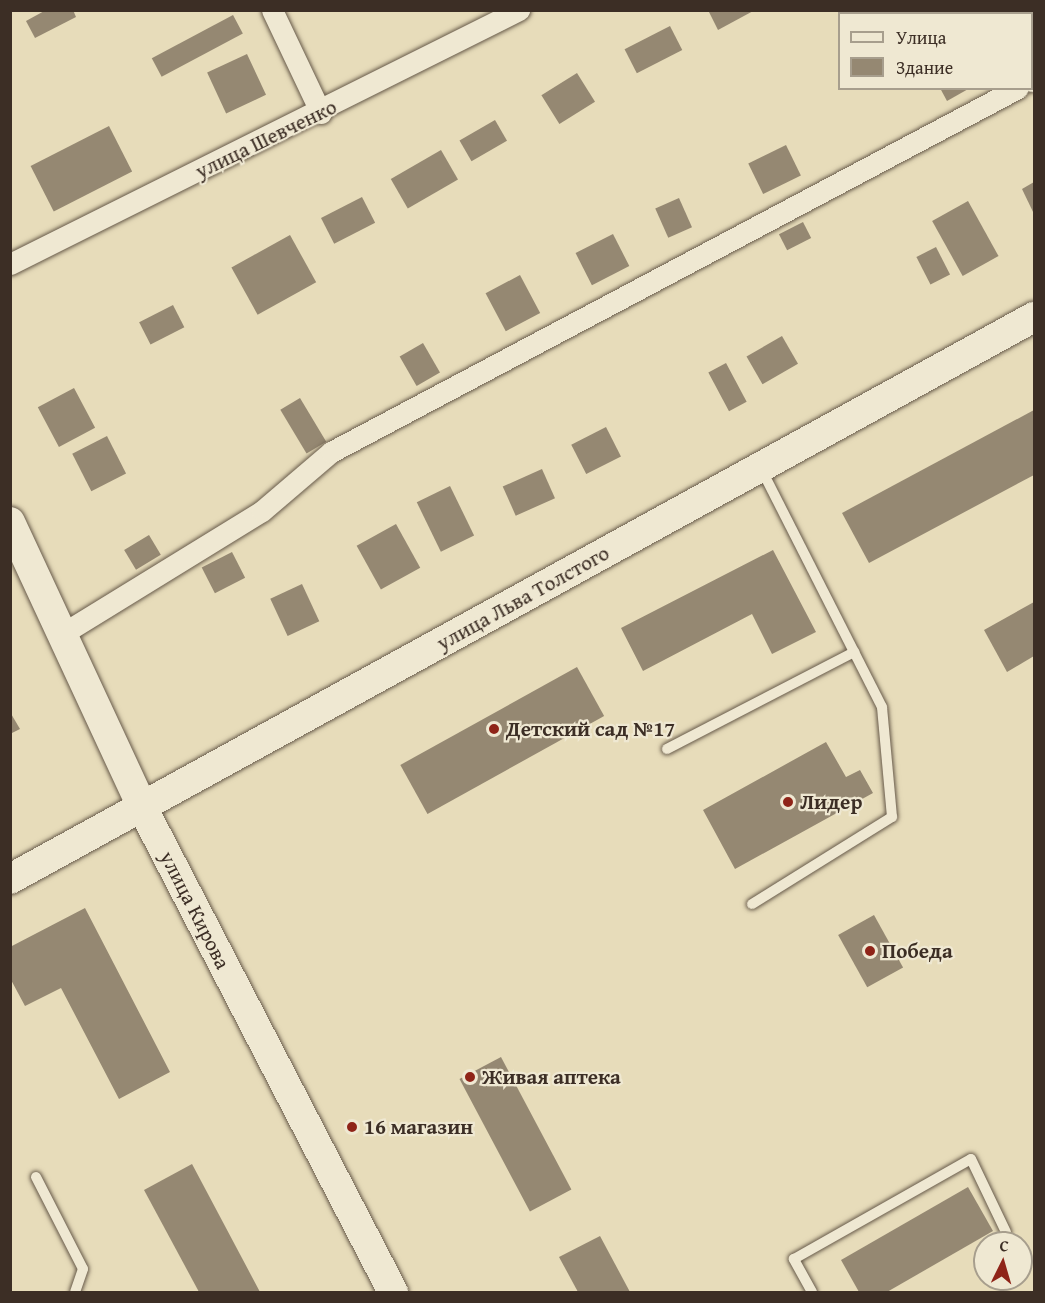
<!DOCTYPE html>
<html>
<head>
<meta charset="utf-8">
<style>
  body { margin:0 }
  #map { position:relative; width:1045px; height:1303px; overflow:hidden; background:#e7dcba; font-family:"Gentium Book Plus",serif }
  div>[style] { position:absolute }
  .building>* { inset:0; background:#958872; transform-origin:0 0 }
  .roads { filter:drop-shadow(0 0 2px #675a4a) drop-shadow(0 0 2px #675a4a) }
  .lane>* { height:10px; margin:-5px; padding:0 5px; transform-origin:5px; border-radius:5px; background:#efe8d2 }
  .street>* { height:21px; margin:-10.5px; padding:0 10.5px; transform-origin:10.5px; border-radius:10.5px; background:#efe8d2 }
  .secondary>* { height:30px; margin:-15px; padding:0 15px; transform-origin:15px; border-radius:15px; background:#efe8d2 }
  .dots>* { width:16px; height:16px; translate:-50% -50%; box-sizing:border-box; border:3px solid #efe8d2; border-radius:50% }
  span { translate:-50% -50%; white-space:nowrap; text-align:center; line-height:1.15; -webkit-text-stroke:4.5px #efe8d2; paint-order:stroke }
  .street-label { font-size:21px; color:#3c2e25 }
  .poi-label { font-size:21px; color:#3c2e25; font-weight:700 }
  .left { translate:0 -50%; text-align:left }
  .frame { position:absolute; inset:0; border:12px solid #3c2e25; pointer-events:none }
  .legend { position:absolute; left:838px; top:12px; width:195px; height:78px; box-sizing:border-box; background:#efe8d2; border:2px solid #a79e8d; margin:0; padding:8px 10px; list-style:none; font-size:18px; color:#3c2e25 }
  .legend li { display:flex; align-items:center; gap:12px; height:30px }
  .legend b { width:30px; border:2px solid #a79e8d }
  .north { position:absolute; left:973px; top:1231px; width:60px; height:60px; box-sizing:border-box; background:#efe8d2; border:2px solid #a79e8d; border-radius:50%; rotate:5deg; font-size:16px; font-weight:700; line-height:24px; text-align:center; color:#3c2e25 }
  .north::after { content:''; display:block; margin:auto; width:21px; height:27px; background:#8f2418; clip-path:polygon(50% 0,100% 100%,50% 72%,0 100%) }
</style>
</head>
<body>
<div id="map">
  <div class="building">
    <div style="clip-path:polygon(46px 10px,73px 10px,76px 17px,35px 38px,26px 21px)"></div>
    <div style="clip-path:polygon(708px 10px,755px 10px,718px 30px)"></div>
    <div style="left:233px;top:15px;width:21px;height:92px;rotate:62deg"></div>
    <div style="left:670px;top:26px;width:27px;height:51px;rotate:63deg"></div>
    <div style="left:247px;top:54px;width:45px;height:44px;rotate:65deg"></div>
    <div style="left:577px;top:73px;width:34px;height:42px;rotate:58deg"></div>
    <div style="clip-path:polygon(940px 88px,970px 88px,947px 101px)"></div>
    <div style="left:495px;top:120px;width:24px;height:41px;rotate:60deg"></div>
    <div style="left:109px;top:126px;width:51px;height:88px;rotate:63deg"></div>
    <div style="left:786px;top:145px;width:34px;height:42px;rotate:64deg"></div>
    <div style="left:441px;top:150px;width:34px;height:58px;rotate:60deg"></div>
    <div style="clip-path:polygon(1034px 182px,1034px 214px,1022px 189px)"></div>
    <div style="left:362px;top:197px;width:29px;height:46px;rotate:63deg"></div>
    <div style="left:679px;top:198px;width:32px;height:26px;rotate:66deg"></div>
    <div style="left:968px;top:201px;width:63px;height:41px;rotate:61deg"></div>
    <div style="left:803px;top:222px;width:18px;height:27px;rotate:63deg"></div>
    <div style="left:613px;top:234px;width:36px;height:42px;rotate:63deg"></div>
    <div style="left:290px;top:235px;width:54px;height:67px;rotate:61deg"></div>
    <div style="left:936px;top:247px;width:31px;height:22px;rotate:63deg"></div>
    <div style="left:520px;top:275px;width:43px;height:39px;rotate:62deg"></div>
    <div style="left:173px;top:305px;width:25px;height:38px;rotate:63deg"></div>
    <div style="left:782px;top:336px;width:32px;height:41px;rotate:60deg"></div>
    <div style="left:423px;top:343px;width:34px;height:27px;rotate:60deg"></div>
    <div style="left:726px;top:363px;width:44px;height:20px;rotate:62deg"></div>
    <div style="left:74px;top:388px;width:45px;height:41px;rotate:62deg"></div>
    <div style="left:300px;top:398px;width:51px;height:23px;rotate:59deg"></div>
    <div style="clip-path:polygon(1034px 410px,1034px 475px,869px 563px,842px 513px)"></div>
    <div style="left:606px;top:427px;width:33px;height:39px;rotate:63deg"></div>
    <div style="left:107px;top:436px;width:42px;height:39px;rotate:63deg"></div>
    <div style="left:542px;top:469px;width:32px;height:43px;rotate:66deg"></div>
    <div style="left:450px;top:486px;width:55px;height:37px;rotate:64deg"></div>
    <div style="left:396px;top:524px;width:50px;height:45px;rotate:61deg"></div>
    <div style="left:149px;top:535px;width:23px;height:29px;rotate:59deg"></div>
    <div style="clip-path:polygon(773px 550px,816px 632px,772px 654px,752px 614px,643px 671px,621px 628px)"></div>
    <div style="left:232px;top:552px;width:29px;height:34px;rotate:63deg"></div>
    <div style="left:302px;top:584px;width:41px;height:35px;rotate:65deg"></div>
    <div style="clip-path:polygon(1034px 602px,1034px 656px,1007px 672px,984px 630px)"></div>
    <div style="left:577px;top:667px;width:56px;height:202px;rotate:61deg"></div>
    <div style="clip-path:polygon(10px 712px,20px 729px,10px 734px)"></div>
    <div style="clip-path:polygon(826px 742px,846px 777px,860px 770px,873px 793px,735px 869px,703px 810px)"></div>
    <div style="clip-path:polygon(85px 908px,170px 1072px,119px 1099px,61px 988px,25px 1006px,10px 978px,10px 947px)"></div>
    <div style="left:874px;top:915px;width:60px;height:41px;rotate:61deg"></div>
    <div style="left:501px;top:1057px;width:150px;height:47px;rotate:62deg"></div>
    <div style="clip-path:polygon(192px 1164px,260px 1292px,199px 1292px,144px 1190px)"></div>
    <div style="clip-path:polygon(968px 1187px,993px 1231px,887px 1292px,859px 1292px,841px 1260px)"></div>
    <div style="clip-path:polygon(600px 1236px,630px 1292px,578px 1292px,559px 1257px)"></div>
  </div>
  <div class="roads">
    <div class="lane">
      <div style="left:667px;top:749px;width:211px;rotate:-27.4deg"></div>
      <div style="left:752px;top:904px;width:165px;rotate:-31.9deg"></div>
      <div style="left:892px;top:817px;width:110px;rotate:-95.2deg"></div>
      <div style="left:882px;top:707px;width:268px;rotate:-116.9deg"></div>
      <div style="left:36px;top:1177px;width:103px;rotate:62.9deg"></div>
      <div style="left:83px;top:1269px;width:24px;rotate:109deg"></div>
      <div style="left:812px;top:1292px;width:38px;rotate:-119deg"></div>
      <div style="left:794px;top:1259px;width:203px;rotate:-29.5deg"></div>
      <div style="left:971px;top:1159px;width:81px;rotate:64.4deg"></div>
    </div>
    <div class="street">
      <div style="left:272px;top:10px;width:114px;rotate:64.6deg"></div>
      <div style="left:1032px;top:81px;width:2px;rotate:-27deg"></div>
      <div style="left:10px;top:264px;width:569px;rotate:-26.52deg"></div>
      <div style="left:62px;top:634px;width:235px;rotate:-31.6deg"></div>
      <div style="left:262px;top:511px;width:91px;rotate:-40.5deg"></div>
      <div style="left:331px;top:452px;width:777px;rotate:-27.92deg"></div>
    </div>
    <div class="secondary">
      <div style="left:10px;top:522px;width:314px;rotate:65.1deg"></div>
      <div style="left:142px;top:807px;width:546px;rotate:62.64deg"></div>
      <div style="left:10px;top:879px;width:1168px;rotate:-28.76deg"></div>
    </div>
  </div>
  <div class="dots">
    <div style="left:494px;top:729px;background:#8f2418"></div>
    <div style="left:788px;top:802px;background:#8f2418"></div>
    <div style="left:870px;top:951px;background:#8f2418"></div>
    <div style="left:470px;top:1077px;background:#8f2418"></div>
    <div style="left:352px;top:1127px;background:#8f2418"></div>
  </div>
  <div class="street-label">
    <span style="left:266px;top:139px;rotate:-26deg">улица Шевченко</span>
    <span style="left:523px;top:598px;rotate:-29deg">улица Льва Толстого</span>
    <span style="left:195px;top:910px;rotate:63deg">улица Кирова</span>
  </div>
  <div class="poi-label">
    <span class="left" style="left:506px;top:729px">Детский сад №17</span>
    <span class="left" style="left:800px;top:802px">Лидер</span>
    <span class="left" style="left:882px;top:951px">Победа</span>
    <span class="left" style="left:482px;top:1077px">Живая аптека</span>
    <span class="left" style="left:364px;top:1127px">16 магазин</span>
  </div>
  <div class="frame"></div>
  <ul class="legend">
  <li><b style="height:8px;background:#efe8d2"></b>Улица</li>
  <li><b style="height:16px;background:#958872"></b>Здание</li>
  </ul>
  <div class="north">С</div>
</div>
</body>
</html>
